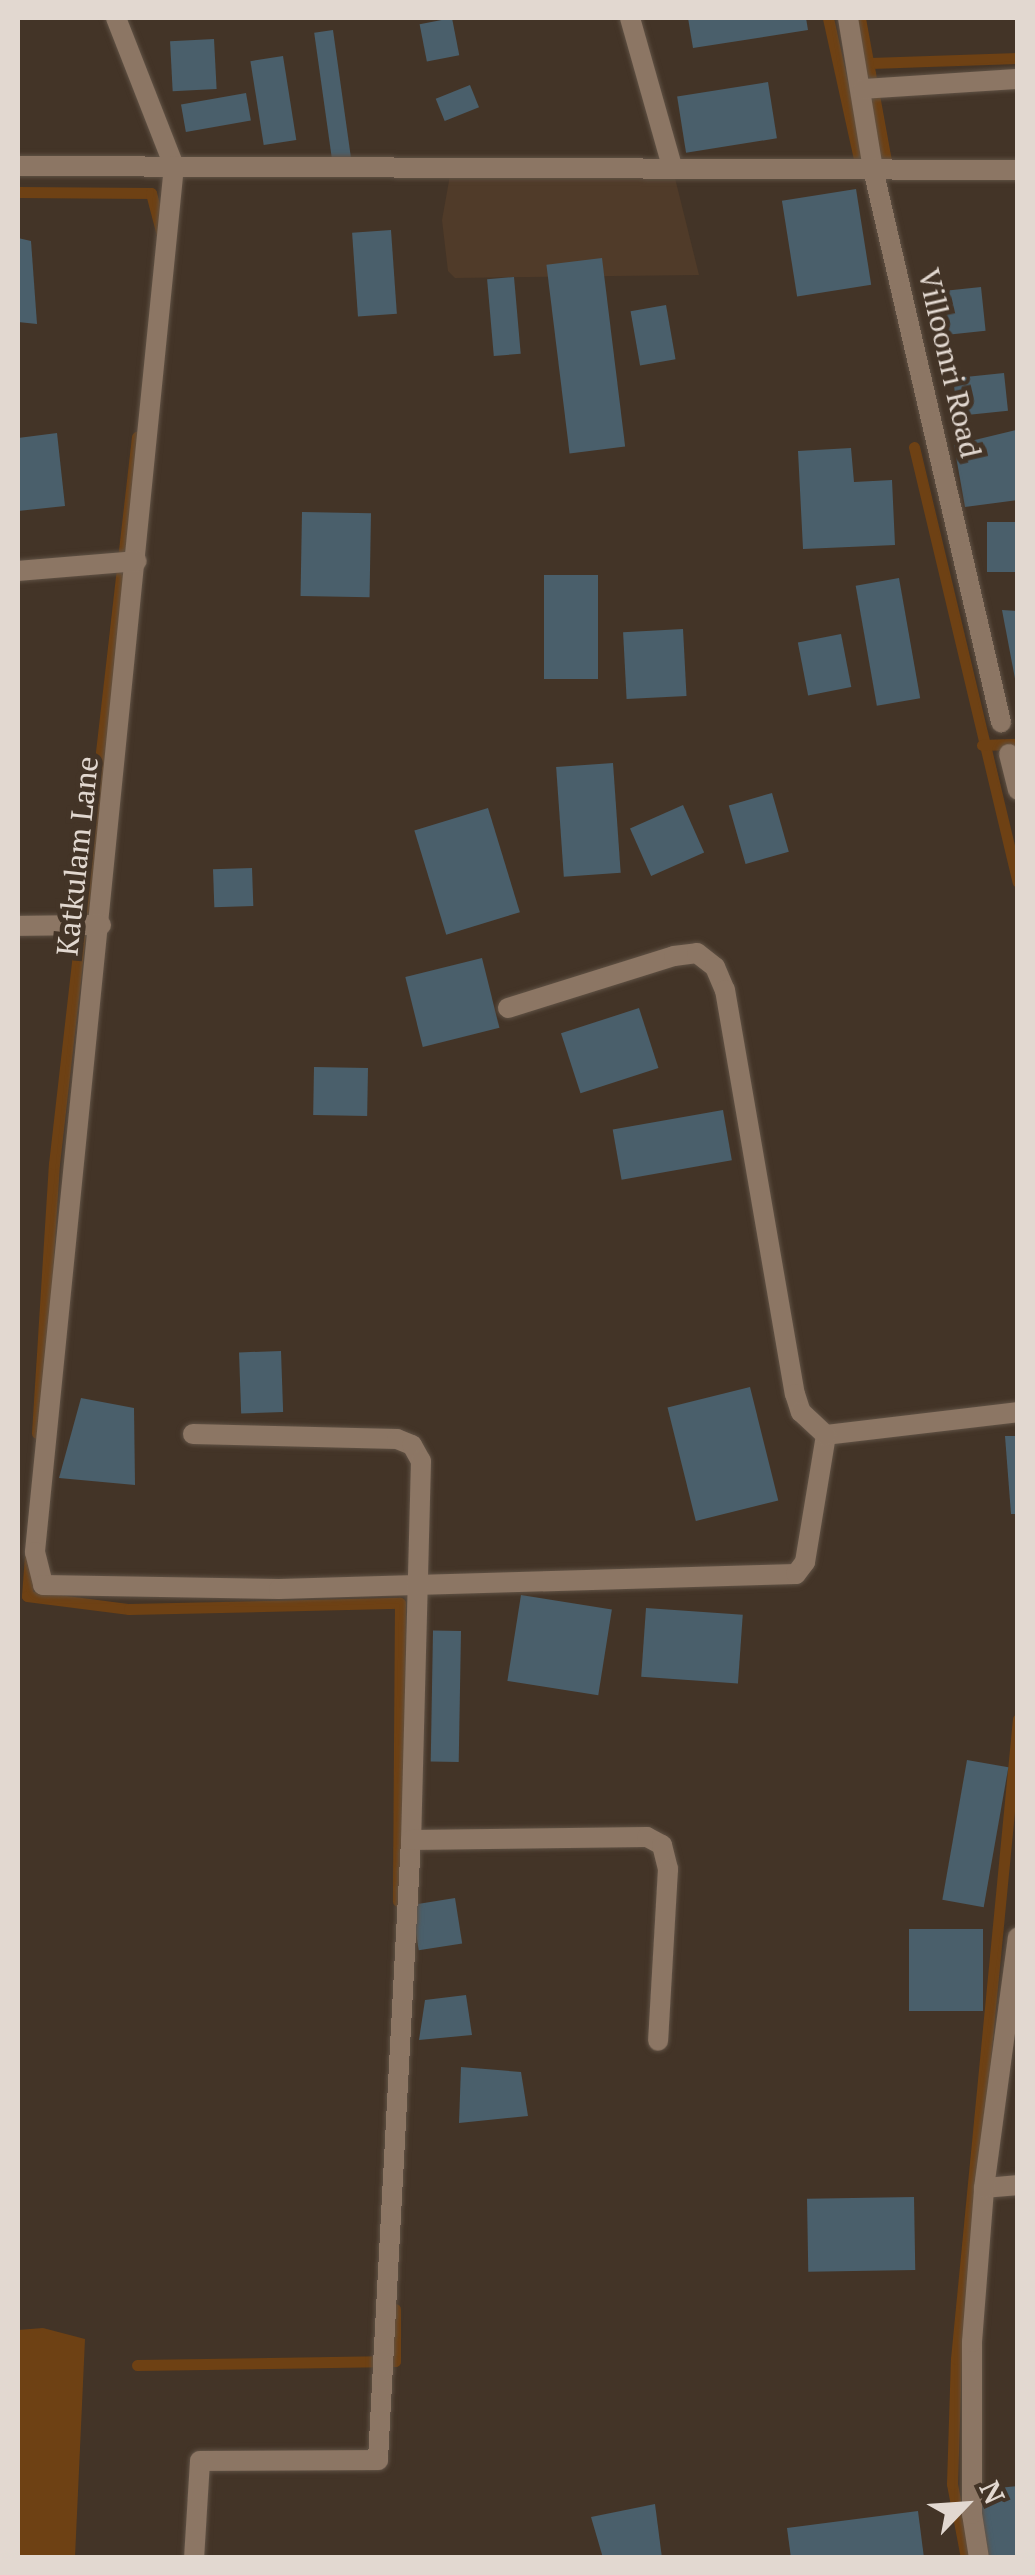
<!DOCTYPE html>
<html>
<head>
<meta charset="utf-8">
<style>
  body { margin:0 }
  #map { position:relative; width:1035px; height:2575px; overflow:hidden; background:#433427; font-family:"PT Serif",serif }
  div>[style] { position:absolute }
  .built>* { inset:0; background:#503b29 }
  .water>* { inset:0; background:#6e4114 }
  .stream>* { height:11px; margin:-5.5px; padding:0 5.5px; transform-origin:5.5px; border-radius:5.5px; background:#6e4114 }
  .building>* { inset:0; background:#4a5f6b; transform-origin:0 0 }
  .roads { filter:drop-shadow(0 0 2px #605245) drop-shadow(0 0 2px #605245) }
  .street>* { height:20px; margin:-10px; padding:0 10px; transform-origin:10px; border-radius:10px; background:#8c7664 }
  span { translate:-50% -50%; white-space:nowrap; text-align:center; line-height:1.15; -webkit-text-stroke:10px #433427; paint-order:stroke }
  .street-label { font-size:30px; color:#e2d8d0 }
  .frame { position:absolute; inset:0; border:20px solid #e2d8d0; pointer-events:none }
  .north { position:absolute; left:915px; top:2455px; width:100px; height:100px; -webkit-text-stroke:8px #433427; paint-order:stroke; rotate:65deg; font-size:28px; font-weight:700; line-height:40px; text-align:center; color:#e2d8d0 }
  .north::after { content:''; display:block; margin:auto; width:35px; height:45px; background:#e2d8d0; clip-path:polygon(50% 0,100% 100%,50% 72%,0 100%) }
</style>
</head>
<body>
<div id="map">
  <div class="built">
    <div style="clip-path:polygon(452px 164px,672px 166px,699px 275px,455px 278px,448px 271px,442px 220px)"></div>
  </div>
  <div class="water">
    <div style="clip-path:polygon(43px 2328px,85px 2339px,75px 2557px,18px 2557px,18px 2330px)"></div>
  </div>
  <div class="stream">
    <div style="left:828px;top:18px;width:154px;rotate:77.6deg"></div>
    <div style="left:860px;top:18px;width:151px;rotate:79.7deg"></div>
    <div style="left:870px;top:63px;width:148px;rotate:-1.9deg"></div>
    <div style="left:18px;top:192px;width:133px;rotate:0.4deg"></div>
    <div style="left:151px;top:193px;width:43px;rotate:75.3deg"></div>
    <div style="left:914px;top:447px;width:447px;rotate:76.6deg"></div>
    <div style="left:982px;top:745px;width:36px;rotate:-2deg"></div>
    <div style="left:37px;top:1433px;width:270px;rotate:-86.4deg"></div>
    <div style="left:54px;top:1164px;width:732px;rotate:-83.49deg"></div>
    <div style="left:30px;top:1556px;width:40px;rotate:94.3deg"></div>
    <div style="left:27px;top:1596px;width:103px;rotate:7.3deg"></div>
    <div style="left:129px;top:1609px;width:271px;rotate:-1.3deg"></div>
    <div style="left:400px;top:1603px;width:298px;rotate:90.4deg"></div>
    <div style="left:137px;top:2365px;width:258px;rotate:-0.9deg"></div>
    <div style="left:395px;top:2361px;width:52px;rotate:-90deg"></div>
    <div style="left:966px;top:2558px;width:75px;rotate:-100.7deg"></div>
    <div style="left:952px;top:2484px;width:125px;rotate:-88.2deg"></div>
    <div style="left:956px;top:2359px;width:643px;rotate:-84.47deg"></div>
  </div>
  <div class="building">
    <div style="left:452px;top:18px;width:38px;height:33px;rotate:79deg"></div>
    <div style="clip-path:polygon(688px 18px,806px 18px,808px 30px,693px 48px)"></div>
    <div style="left:333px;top:30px;width:129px;height:19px;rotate:82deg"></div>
    <div style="left:214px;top:39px;width:50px;height:44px;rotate:87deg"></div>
    <div style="left:283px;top:56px;width:85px;height:33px;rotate:81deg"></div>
    <div style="left:768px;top:82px;width:57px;height:92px;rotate:81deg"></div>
    <div style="left:470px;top:85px;width:24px;height:37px;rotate:68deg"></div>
    <div style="left:246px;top:93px;width:28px;height:66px;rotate:80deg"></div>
    <div style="left:856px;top:189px;width:97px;height:75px;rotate:81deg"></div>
    <div style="left:391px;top:230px;width:84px;height:39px;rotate:86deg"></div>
    <div style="clip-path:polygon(18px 238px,31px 241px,37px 324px,18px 322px)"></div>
    <div style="left:602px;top:258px;width:190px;height:56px;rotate:83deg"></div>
    <div style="left:514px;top:277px;width:77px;height:27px;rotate:85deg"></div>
    <div style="left:981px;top:287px;width:44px;height:45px;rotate:84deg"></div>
    <div style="left:666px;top:305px;width:55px;height:36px;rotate:80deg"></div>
    <div style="left:1004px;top:373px;width:38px;height:51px;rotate:84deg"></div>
    <div style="clip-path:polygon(1016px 430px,1018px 500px,965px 507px,954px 445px)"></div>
    <div style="clip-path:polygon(57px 433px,65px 506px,18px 511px,18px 438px)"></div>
    <div style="clip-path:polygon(851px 448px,854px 482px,892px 480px,895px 545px,803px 549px,798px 451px)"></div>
    <div style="left:302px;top:512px;width:69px;height:84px;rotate:1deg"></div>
    <div style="left:1018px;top:522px;width:50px;height:31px;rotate:90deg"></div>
    <div style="left:544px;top:575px;width:54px;height:104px"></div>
    <div style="left:899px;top:578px;width:122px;height:44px;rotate:80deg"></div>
    <div style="clip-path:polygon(1002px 610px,1018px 611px,1018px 684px,1016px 684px)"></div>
    <div style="left:683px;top:629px;width:67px;height:60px;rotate:87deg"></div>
    <div style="left:841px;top:634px;width:54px;height:44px;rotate:79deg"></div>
    <div style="left:613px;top:763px;width:110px;height:57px;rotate:86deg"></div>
    <div style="left:772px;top:793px;width:61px;height:45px;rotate:74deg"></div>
    <div style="left:683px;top:805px;width:52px;height:58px;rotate:66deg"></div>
    <div style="left:488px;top:808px;width:109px;height:77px;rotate:73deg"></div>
    <div style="left:252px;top:868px;width:38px;height:39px;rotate:88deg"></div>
    <div style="left:482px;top:958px;width:72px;height:79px;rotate:76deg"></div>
    <div style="left:639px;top:1008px;width:63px;height:82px;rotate:72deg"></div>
    <div style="left:314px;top:1067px;width:54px;height:48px;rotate:1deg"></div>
    <div style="left:723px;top:1110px;width:51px;height:112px;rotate:80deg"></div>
    <div style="left:281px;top:1351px;width:61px;height:42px;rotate:88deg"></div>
    <div style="left:750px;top:1387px;width:117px;height:85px;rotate:76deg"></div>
    <div style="clip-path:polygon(81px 1398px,134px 1408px,135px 1485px,59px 1478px)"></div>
    <div style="clip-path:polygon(1005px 1436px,1018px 1436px,1018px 1514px,1011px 1514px)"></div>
    <div style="left:521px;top:1595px;width:92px;height:87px;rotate:9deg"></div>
    <div style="left:646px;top:1608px;width:97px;height:69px;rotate:4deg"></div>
    <div style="left:461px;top:1631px;width:131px;height:28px;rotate:91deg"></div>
    <div style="left:967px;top:1760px;width:42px;height:142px;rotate:10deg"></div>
    <div style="left:455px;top:1898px;width:46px;height:44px;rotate:81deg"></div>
    <div style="left:909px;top:1929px;width:74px;height:82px"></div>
    <div style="clip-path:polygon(466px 1995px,472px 2035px,419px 2040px,425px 2000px)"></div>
    <div style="clip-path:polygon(461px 2067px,521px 2072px,528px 2116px,459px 2123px)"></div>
    <div style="left:914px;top:2197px;width:73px;height:107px;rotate:89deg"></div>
    <div style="clip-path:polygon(1018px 2486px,1018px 2558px,989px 2558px,978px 2490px)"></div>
    <div style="clip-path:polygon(655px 2504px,662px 2558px,603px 2558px,591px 2517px)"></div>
    <div style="clip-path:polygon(918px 2511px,924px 2558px,791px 2558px,787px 2528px)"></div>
  </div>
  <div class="roads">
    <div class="street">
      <div style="left:116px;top:18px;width:159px;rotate:68.6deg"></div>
      <div style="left:174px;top:166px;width:1393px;rotate:95.73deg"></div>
      <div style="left:35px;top:1552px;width:34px;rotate:76deg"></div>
      <div style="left:43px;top:1585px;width:236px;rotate:1deg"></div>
      <div style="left:279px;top:1589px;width:517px;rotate:-1.66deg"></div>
      <div style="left:796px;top:1574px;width:15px;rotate:-53deg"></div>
      <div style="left:805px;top:1562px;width:129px;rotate:-80.6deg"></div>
      <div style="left:826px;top:1435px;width:193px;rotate:-6.8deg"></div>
      <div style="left:630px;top:18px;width:154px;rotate:74.2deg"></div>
      <div style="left:848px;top:18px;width:153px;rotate:80.6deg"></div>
      <div style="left:873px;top:169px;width:568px;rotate:76.97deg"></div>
      <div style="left:863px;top:89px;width:155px;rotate:-3.7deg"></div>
      <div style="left:18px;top:166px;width:1000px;rotate:0.23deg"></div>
      <div style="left:18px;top:571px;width:119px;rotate:-4.8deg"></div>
      <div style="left:1009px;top:754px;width:37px;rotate:76deg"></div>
      <div style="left:18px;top:926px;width:83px;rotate:-0.7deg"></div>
      <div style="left:508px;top:1008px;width:174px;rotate:-17.4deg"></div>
      <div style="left:674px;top:956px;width:23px;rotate:-7deg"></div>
      <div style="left:697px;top:953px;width:23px;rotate:38deg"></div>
      <div style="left:715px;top:967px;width:25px;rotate:67deg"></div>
      <div style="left:725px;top:990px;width:410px;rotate:80.2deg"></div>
      <div style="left:795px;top:1394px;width:19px;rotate:72deg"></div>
      <div style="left:801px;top:1412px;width:34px;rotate:43deg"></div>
      <div style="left:193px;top:1434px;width:204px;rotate:1.4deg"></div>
      <div style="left:397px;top:1439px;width:16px;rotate:22deg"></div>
      <div style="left:412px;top:1445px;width:18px;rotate:61deg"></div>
      <div style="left:421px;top:1461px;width:379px;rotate:91.5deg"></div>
      <div style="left:411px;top:1840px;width:621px;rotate:93.05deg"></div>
      <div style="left:378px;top:2460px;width:178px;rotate:179.7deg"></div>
      <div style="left:200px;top:2461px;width:97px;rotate:93.5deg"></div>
      <div style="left:411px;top:1840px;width:236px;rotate:-0.7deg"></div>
      <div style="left:647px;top:1837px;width:17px;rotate:28deg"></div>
      <div style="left:662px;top:1845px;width:25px;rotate:76deg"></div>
      <div style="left:668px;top:1869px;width:172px;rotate:93.3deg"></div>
      <div style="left:984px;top:2188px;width:34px;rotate:-5deg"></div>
      <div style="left:979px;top:2558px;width:45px;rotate:-99deg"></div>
      <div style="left:972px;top:2514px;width:172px;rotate:-90deg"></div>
      <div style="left:972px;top:2342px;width:154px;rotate:-85.5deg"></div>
      <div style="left:984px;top:2188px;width:253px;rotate:-82.3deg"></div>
    </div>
  </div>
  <div class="street-label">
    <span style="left:950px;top:363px;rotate:77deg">Villoonri Road</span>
    <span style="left:77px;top:856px;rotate:-84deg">Katkulam Lane</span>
  </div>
  <div class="frame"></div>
  <div class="north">N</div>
</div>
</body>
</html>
